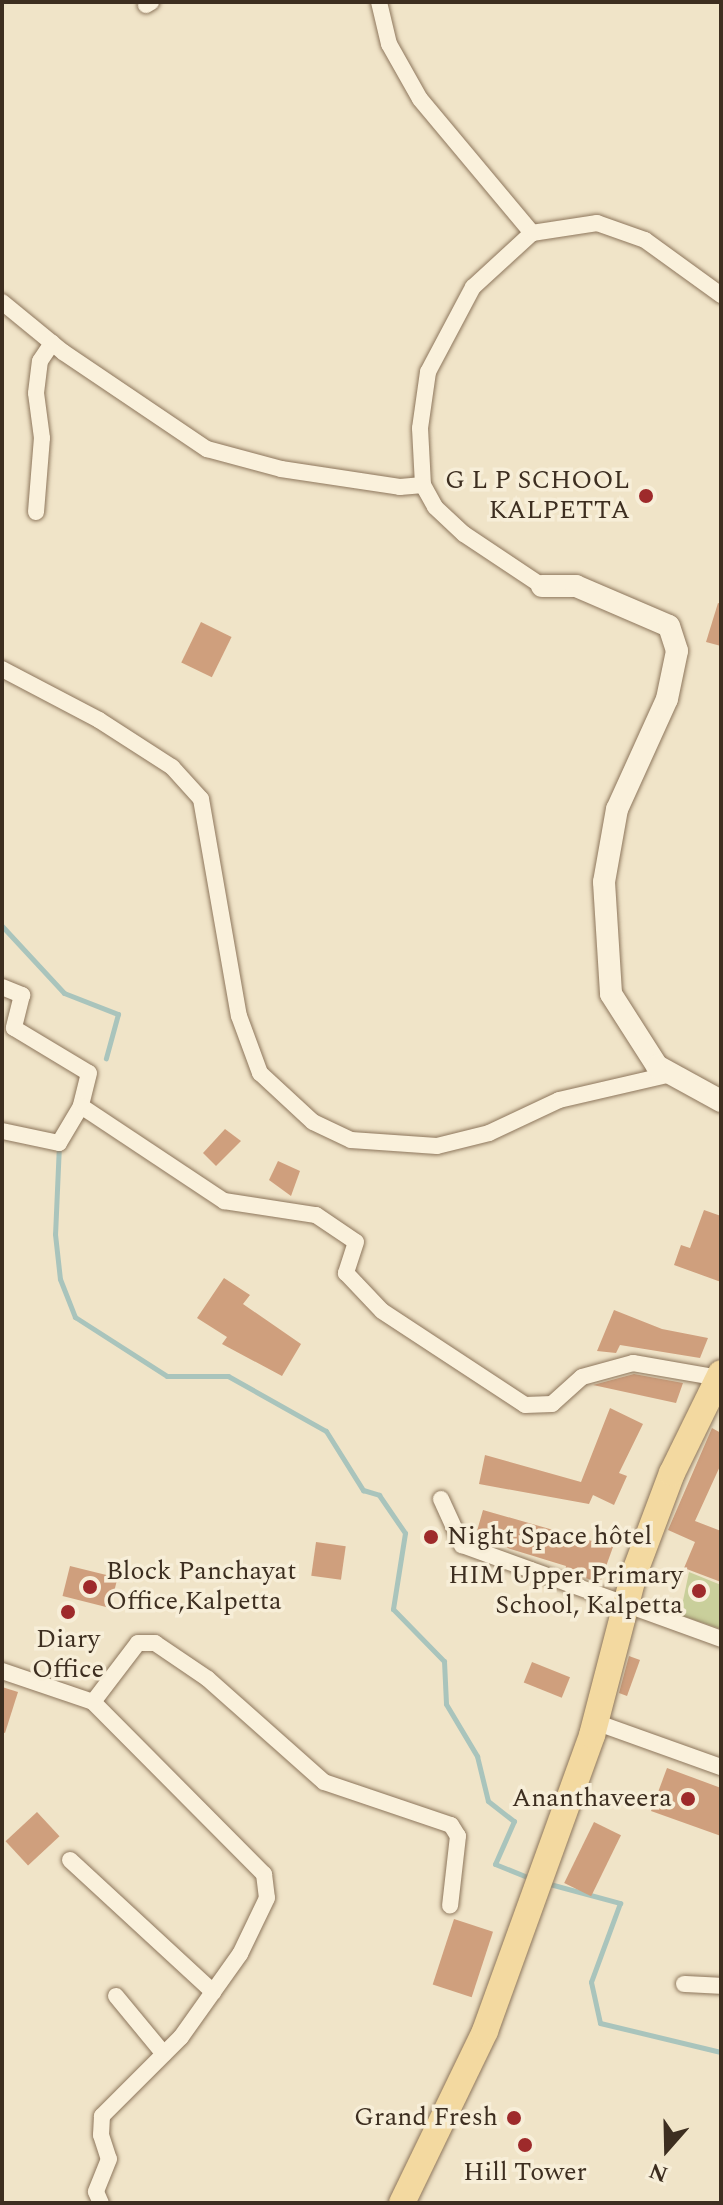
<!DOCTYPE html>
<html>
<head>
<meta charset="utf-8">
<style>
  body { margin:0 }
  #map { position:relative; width:723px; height:2205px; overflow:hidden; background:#f0e4c8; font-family:Spectral,serif }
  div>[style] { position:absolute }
  .green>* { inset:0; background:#c9cf9b }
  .stream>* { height:5px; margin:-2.5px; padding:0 2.5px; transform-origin:2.5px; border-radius:2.5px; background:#a9c4bc }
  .building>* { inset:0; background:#cf9f7d; transform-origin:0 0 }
  .roads { filter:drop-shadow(0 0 2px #8d765c) drop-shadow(0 0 2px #8d765c) }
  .street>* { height:16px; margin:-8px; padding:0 8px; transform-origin:8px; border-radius:8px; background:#faf1dc }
  .secondary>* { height:22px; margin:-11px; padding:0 11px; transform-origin:11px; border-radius:11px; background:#faf1dc }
  .primary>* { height:26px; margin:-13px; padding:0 13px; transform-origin:13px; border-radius:13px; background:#f3d9a0 }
  .dots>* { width:22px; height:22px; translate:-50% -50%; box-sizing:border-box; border:4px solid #f7eed8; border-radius:50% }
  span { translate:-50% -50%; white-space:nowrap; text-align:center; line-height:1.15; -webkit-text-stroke:7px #f7eed8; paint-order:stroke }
  .poi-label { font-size:26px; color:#3d2e20 }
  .right { translate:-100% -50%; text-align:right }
  .left { translate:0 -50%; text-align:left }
  .frame { position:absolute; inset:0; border:4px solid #3d2e20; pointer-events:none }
  .north { position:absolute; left:627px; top:2109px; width:80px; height:80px; -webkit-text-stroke:6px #f7eed8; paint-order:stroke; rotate:200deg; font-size:22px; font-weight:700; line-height:32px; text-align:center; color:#3d2e20 }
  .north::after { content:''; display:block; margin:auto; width:28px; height:36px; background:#3d2e20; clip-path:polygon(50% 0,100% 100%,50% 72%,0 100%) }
</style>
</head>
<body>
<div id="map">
  <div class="green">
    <div style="clip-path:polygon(689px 1572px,721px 1585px,721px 1629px,680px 1615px)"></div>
  </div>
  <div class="stream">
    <div style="left:2px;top:926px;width:91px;rotate:47.2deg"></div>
    <div style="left:64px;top:993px;width:58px;rotate:21.3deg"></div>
    <div style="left:118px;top:1014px;width:46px;rotate:105.3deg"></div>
    <div style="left:59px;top:1144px;width:90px;rotate:92.5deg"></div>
    <div style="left:55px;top:1234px;width:45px;rotate:83.7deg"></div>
    <div style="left:60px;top:1279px;width:41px;rotate:68.5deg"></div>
    <div style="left:75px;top:1317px;width:109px;rotate:32.7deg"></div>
    <div style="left:167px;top:1376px;width:61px"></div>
    <div style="left:228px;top:1376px;width:112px;rotate:29.3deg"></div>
    <div style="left:326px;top:1431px;width:70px;rotate:57.9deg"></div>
    <div style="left:363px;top:1490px;width:17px;rotate:17deg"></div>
    <div style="left:379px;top:1495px;width:46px;rotate:55.6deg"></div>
    <div style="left:405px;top:1533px;width:77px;rotate:99deg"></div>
    <div style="left:393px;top:1609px;width:73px;rotate:45.6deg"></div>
    <div style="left:444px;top:1661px;width:43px;rotate:87.3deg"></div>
    <div style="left:446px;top:1704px;width:61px;rotate:59.2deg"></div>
    <div style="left:477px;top:1756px;width:46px;rotate:76.3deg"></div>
    <div style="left:488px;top:1801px;width:33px;rotate:38deg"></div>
    <div style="left:514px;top:1821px;width:47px;rotate:113.8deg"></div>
    <div style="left:495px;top:1864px;width:40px;rotate:22deg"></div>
    <div style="left:546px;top:1883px;width:77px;rotate:15.1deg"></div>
    <div style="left:620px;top:1903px;width:84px;rotate:110.2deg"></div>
    <div style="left:591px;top:1982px;width:42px;rotate:77.6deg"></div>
    <div style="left:600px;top:2023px;width:124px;rotate:13.5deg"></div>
  </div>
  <div class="building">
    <div style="clip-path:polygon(718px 603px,721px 604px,721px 646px,706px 642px)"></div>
    <div style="left:201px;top:622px;width:34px;height:45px;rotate:26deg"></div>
    <div style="clip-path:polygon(225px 1129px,241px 1141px,216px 1166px,203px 1153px)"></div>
    <div style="clip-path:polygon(278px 1161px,300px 1171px,291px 1196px,269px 1180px)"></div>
    <div style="clip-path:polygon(704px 1210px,721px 1216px,721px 1282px,674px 1265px,681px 1245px,690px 1248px)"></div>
    <div style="clip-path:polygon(224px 1278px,250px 1295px,243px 1304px,301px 1344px,282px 1376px,222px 1344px,227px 1337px,197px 1318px)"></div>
    <div style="clip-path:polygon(614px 1310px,662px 1329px,708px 1338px,700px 1358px,620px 1345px,616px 1353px,597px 1351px)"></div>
    <div style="clip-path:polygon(634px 1374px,683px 1383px,676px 1403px,593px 1385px)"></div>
    <div style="clip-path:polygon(610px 1408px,643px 1424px,619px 1473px,627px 1476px,614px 1505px,593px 1495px,589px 1504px,479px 1484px,485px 1455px,581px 1482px)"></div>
    <div style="clip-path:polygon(712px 1428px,721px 1433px,721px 1464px,695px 1521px,721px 1531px,721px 1582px,684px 1568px,695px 1542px,668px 1530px)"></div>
    <div style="clip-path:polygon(483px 1510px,613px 1547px,600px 1583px,565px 1571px,566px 1566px,475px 1538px)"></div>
    <div style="left:316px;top:1542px;width:30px;height:34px;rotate:8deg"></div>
    <div style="left:70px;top:1566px;width:49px;height:31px;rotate:14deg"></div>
    <div style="clip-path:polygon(629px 1656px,640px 1660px,627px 1696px,619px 1693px)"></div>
    <div style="left:532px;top:1662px;width:41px;height:22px;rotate:22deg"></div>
    <div style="clip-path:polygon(2px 1687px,18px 1692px,5px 1733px,2px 1732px)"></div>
    <div style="clip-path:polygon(667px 1768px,721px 1788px,721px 1836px,651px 1811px)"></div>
    <div style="left:37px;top:1812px;width:33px;height:43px;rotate:47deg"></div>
    <div style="left:594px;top:1822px;width:30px;height:68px;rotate:26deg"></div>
    <div style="left:454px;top:1919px;width:41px;height:69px;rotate:18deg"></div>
  </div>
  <div class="roads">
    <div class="street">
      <div style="left:379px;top:2px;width:43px;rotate:76.6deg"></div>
      <div style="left:389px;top:44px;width:63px;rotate:60.6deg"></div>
      <div style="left:420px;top:99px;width:175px;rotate:50.1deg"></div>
      <div style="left:532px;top:233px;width:66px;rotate:-8.7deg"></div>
      <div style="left:597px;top:223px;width:51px;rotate:19.5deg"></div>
      <div style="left:645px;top:240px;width:94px;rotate:35.9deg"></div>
      <div style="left:146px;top:5px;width:6px;rotate:-31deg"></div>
      <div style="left:532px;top:233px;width:80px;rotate:137.5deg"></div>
      <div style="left:473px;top:287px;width:96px;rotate:117.9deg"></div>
      <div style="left:428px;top:372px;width:57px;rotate:98.1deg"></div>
      <div style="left:420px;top:428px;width:57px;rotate:87deg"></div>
      <div style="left:423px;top:485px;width:25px;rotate:61deg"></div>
      <div style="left:435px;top:507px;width:40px;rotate:43deg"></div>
      <div style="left:464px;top:534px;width:94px;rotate:33.7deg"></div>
      <div style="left:2px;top:302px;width:79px;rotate:39.3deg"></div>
      <div style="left:63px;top:352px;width:174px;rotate:34deg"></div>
      <div style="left:207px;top:449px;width:77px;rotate:15.1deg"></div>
      <div style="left:281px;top:469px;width:120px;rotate:8.6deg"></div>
      <div style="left:400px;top:487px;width:23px;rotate:-5deg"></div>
      <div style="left:36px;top:512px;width:74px;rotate:-85.4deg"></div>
      <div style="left:42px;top:438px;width:45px;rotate:-97.6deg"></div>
      <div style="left:36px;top:393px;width:32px;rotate:-83deg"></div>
      <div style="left:40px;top:361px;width:22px;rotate:-56deg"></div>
      <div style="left:2px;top:669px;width:110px;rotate:27.7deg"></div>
      <div style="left:99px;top:720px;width:87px;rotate:32.8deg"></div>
      <div style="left:172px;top:767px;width:43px;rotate:47.8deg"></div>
      <div style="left:201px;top:799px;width:220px;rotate:80.1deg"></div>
      <div style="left:239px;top:1016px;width:61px;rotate:69.8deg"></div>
      <div style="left:260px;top:1073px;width:72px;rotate:42.8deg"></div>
      <div style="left:313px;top:1122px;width:42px;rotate:25.3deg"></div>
      <div style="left:351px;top:1140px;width:86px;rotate:4deg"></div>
      <div style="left:437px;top:1146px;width:54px;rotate:-14deg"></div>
      <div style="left:489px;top:1133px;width:77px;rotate:-25.2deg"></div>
      <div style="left:559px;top:1100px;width:111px;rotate:-13deg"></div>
      <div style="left:2px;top:987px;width:22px;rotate:22deg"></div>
      <div style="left:22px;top:995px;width:34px;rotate:104deg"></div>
      <div style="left:14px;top:1028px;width:87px;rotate:31deg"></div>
      <div style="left:89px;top:1073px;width:34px;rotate:104deg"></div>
      <div style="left:81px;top:1106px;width:43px;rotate:120.7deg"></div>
      <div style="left:59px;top:1143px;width:58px;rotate:-168.1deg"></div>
      <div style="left:81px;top:1106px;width:172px;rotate:33.6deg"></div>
      <div style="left:224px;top:1201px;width:93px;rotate:8.7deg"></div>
      <div style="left:316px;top:1215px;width:48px;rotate:34deg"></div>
      <div style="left:356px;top:1242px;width:33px;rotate:108deg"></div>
      <div style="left:346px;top:1273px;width:52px;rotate:46.5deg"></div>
      <div style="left:382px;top:1311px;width:171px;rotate:33.3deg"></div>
      <div style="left:525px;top:1405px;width:27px;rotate:-2deg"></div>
      <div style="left:552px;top:1404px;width:40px;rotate:-42deg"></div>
      <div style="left:582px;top:1377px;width:53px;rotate:-15.4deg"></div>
      <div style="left:633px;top:1363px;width:87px;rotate:9.9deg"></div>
      <div style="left:441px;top:1499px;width:51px;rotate:65.5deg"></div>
      <div style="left:462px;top:1545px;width:276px;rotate:19.9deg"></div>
      <div style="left:2px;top:1671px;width:96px;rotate:18.8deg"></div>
      <div style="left:93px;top:1702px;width:243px;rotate:45.2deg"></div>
      <div style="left:264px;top:1874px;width:24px;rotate:83deg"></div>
      <div style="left:267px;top:1898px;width:62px;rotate:115.7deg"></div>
      <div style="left:240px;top:1954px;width:102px;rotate:125.4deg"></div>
      <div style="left:181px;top:2037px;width:112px;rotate:135deg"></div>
      <div style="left:102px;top:2116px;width:19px;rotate:93deg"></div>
      <div style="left:101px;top:2135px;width:25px;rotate:72deg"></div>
      <div style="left:109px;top:2159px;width:35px;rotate:112deg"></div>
      <div style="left:96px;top:2192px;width:12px;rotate:66deg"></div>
      <div style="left:93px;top:1702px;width:74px;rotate:-52.7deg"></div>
      <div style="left:138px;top:1643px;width:17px"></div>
      <div style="left:155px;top:1643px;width:64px;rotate:34.2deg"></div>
      <div style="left:208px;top:1679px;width:155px;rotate:41.6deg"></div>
      <div style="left:324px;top:1782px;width:134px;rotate:18.7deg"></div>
      <div style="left:451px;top:1825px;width:13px;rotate:58deg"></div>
      <div style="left:458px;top:1836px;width:70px;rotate:96.5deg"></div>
      <div style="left:595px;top:1722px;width:134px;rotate:19.7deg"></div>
      <div style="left:70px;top:1860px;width:195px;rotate:42.7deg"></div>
      <div style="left:684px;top:1984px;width:37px;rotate:3deg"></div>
      <div style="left:116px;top:1996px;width:75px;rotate:50.4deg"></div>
    </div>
    <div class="secondary">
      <div style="left:542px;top:586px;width:34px"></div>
      <div style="left:576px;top:586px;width:101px;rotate:23.3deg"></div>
      <div style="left:669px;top:626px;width:26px;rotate:72deg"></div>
      <div style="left:677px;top:651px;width:49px;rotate:101.8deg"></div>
      <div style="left:667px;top:699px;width:121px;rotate:114.4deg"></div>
      <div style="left:617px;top:809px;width:74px;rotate:100.1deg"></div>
      <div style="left:604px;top:882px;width:112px;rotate:86.4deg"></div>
      <div style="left:611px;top:994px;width:85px;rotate:57.4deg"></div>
      <div style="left:657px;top:1066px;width:73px;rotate:28.7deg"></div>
    </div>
    <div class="primary">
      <div style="left:402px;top:2203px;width:191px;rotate:-64.2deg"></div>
      <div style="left:485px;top:2031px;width:315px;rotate:-70.1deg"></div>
      <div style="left:592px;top:1735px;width:166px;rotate:-75.4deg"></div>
      <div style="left:634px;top:1574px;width:108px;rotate:-69.4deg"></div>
      <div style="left:672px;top:1473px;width:111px;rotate:-63.9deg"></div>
    </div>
  </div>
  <div class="dots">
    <div style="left:646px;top:496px;background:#9e2a2b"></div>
    <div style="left:431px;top:1537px;background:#9e2a2b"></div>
    <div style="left:90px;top:1587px;background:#9e2a2b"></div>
    <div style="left:699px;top:1591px;background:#9e2a2b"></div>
    <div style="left:68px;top:1612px;background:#9e2a2b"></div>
    <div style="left:688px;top:1799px;background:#9e2a2b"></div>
    <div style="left:514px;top:2118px;background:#9e2a2b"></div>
    <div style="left:525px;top:2145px;background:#9e2a2b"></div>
  </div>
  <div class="poi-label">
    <span class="right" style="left:630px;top:496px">G L P SCHOOL<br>KALPETTA</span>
    <span class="left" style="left:447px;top:1537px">Night Space hôtel</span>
    <span class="left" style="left:106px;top:1587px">Block Panchayat<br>Office,Kalpetta</span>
    <span class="right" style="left:683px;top:1591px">HIM Upper Primary<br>School, Kalpetta</span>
    <span style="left:68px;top:1655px">Diary<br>Office</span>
    <span class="right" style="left:672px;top:1799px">Ananthaveera</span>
    <span class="right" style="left:498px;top:2118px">Grand Fresh</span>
    <span style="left:525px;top:2173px">Hill Tower</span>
  </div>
  <div class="frame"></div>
  <div class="north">N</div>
</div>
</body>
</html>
